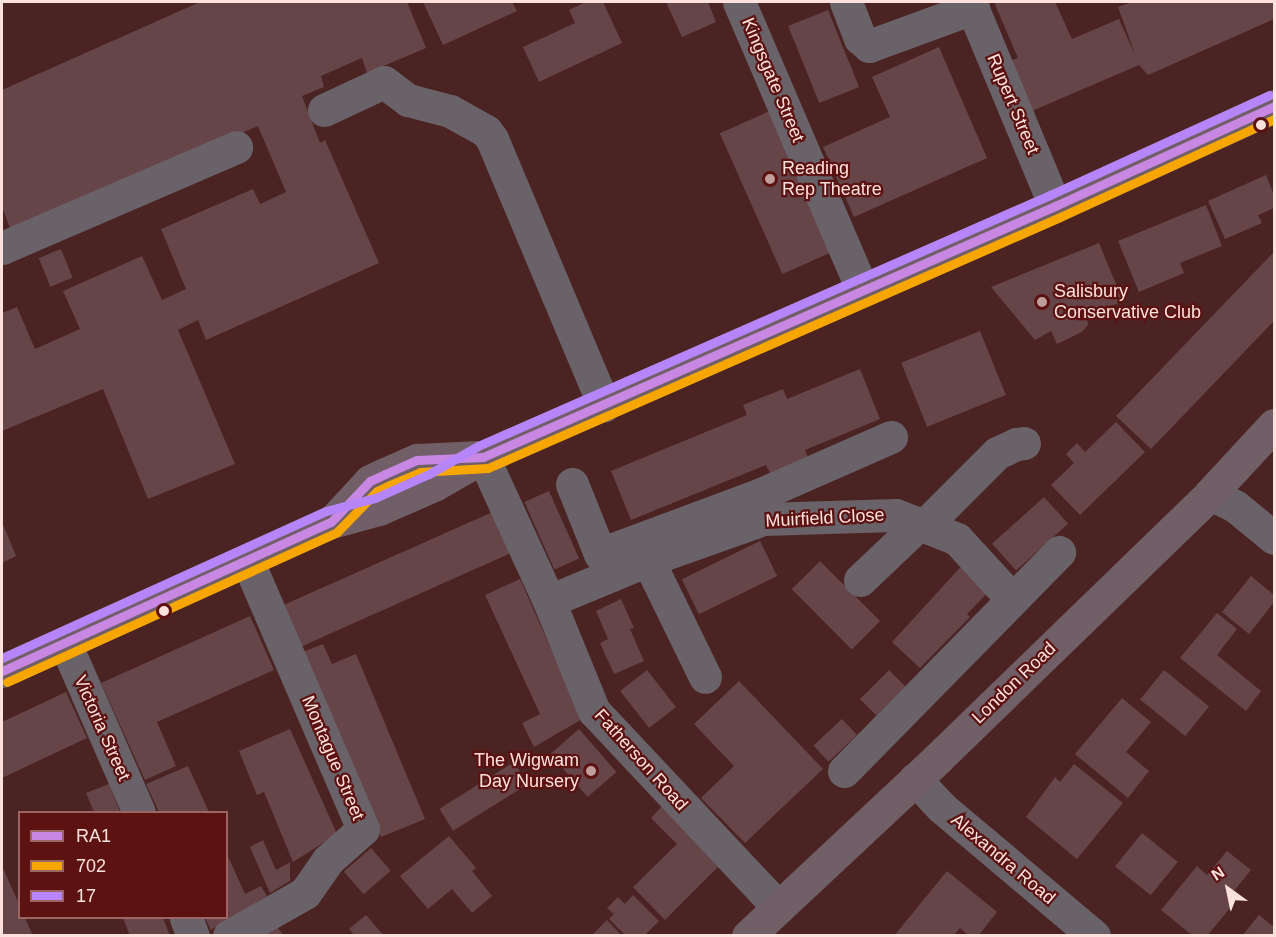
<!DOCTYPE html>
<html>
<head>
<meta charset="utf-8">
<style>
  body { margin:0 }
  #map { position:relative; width:1276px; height:937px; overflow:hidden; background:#4b2322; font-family:Arial,sans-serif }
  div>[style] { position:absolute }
  .building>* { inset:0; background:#664548; transform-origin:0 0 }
  .minor>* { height:33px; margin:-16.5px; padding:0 16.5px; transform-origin:16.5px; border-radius:16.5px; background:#6a6269 }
  .major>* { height:33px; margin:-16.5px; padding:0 16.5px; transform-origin:16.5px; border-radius:16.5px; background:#705f66 }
  .bus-1>* { height:9px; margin:-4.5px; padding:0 4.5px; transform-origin:4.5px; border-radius:4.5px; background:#c787e3 }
  .bus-2>* { height:9px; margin:-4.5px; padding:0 4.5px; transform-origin:4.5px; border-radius:4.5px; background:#f7a600 }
  .bus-3>* { height:9px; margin:-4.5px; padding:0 4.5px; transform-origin:4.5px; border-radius:4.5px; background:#b685f9 }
  .dots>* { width:16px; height:16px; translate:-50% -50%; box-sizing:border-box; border:3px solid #5c1211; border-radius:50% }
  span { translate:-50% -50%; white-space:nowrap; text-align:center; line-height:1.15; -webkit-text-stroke:4.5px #5c1211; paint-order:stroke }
  .street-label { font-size:18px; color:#fde1dd }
  .poi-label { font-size:18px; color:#fde1dd }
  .left { translate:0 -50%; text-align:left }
  .right { translate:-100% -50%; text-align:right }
  .frame { position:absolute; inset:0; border:3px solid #fde1dd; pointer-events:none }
  .legend { position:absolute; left:18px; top:811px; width:210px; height:108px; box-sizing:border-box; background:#5c1211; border:2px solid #9c6563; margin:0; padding:8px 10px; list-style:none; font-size:18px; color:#fde1dd }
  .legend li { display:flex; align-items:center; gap:12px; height:30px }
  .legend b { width:30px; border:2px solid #9c6563 }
  .north { position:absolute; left:1198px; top:859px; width:60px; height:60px; -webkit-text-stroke:4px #5c1211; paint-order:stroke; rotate:327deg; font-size:16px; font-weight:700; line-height:24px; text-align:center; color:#fde1dd }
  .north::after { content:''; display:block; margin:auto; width:21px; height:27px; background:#fde1dd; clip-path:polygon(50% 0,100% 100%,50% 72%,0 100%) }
</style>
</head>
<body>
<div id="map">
  <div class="building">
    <div style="clip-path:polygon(200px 2px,407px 2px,426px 48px,367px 73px,362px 58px,321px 76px,324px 87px,302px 96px,320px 143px,325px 140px,379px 263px,206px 340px,198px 320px,178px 330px,235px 464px,148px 499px,103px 389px,2px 431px,2px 313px,17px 307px,35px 349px,80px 329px,63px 291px,142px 256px,162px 300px,186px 289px,161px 229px,253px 189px,260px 204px,286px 192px,258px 126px,12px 233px,2px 207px,2px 90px)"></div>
    <div style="clip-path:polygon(423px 2px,512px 2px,517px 11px,443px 45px)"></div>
    <div style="clip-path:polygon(586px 2px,603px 2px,622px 43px,539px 82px,523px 47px,575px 23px,569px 10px)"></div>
    <div style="clip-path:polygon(666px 2px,708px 2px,716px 22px,682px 37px)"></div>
    <div style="clip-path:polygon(994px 2px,1055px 2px,1072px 39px,1119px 19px,1136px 57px,1118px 7px,1132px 2px,1274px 2px,1274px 19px,1148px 75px,1139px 65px,1032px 111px,1010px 61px,1018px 58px)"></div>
    <div style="left:828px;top:10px;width:83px;height:43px;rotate:68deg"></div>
    <div style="clip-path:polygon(939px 47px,987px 158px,854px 217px,823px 147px,890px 117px,872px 77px)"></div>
    <div style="left:770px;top:111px;width:154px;height:55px;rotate:66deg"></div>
    <div style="clip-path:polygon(1266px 175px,1274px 195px,1274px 208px,1258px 215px,1262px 223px,1225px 239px,1208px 201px)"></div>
    <div style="clip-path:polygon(1206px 205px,1222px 246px,1180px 263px,1184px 273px,1139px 292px,1118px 241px)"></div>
    <div style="clip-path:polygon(1099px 243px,1123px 301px,1087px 317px,1088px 325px,1082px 332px,1057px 344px,1051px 331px,1035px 340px,991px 287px)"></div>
    <div style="left:61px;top:249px;width:31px;height:24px;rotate:68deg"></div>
    <div style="clip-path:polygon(1274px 252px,1274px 321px,1151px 449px,1116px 416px)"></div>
    <div style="left:980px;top:331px;width:69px;height:85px;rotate:68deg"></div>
    <div style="clip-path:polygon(860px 369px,880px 419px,805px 450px,808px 457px,770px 473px,766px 465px,631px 520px,611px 471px,747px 415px,743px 405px,783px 389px,787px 399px)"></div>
    <div style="clip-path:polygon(1116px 422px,1145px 452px,1080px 515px,1051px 485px,1074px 463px,1066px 454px,1077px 443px,1085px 452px)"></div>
    <div style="left:549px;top:491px;width:74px;height:27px;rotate:66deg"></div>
    <div style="left:1044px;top:497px;width:36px;height:70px;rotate:48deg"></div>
    <div style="left:497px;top:510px;width:45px;height:238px;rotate:66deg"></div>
    <div style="clip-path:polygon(2px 522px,16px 556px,2px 563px)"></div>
    <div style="left:760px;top:541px;width:39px;height:87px;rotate:64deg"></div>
    <div style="clip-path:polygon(968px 559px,995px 585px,967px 614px,970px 617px,920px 668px,892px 642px)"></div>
    <div style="left:820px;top:561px;width:85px;height:40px;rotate:45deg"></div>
    <div style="clip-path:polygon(1251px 576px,1274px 595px,1274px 602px,1249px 634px,1222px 612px)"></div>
    <div style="clip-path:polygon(520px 579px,582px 719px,534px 747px,522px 723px,540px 714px,485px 595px)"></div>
    <div style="clip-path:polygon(621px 599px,634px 628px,630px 629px,644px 661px,614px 674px,600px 643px,608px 639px,596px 611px)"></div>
    <div style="clip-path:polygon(1217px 613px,1237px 629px,1217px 655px,1261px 691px,1246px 711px,1180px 658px)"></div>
    <div style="clip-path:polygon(250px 616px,274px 670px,157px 722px,176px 766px,145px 780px,101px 683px)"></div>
    <div style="clip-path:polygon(323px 644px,332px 664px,356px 654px,425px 819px,381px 837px,303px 652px)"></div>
    <div style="left:647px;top:670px;width:47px;height:34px;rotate:52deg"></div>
    <div style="left:889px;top:670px;width:23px;height:41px;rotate:45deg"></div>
    <div style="left:1164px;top:670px;width:58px;height:38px;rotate:39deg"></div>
    <div style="clip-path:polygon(739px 681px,823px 769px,745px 843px,701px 798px,734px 766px,694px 724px)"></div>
    <div style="clip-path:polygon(66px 692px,87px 738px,2px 778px,2px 722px)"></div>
    <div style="clip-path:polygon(1122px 698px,1151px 722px,1126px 752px,1149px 771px,1128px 798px,1075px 754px)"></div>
    <div style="left:842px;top:719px;width:22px;height:39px;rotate:47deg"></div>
    <div style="clip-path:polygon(290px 729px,337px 834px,293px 862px,264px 792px,257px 795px,239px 751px)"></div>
    <div style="left:579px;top:729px;width:57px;height:38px;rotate:49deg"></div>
    <div style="left:514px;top:762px;width:26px;height:88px;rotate:58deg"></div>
    <div style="clip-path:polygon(1074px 764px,1123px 803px,1077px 859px,1026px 817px,1055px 777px,1060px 782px)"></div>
    <div style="clip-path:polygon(188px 766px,209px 812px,159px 812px,146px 784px)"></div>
    <div style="clip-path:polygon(109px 784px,120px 812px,94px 812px,86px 793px)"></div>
    <div style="clip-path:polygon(665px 803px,723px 862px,665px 920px,633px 887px,677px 844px,651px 818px)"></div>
    <div style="left:1142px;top:833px;width:46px;height:43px;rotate:39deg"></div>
    <div style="clip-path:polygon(449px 836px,476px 868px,472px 871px,492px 896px,472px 913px,452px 889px,428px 909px,400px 876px)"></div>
    <div style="clip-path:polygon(263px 840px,276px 870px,290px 862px,290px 881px,270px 893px,250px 847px)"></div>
    <div style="left:371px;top:848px;width:30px;height:36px;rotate:49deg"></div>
    <div style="clip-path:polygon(1227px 851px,1251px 870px,1229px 897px,1235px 902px,1207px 936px,1193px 936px,1161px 910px,1197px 866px,1207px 875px)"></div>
    <div style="clip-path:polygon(226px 852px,245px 894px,261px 886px,267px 896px,211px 930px,205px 918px,226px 918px)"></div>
    <div style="clip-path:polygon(2px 866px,20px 906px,20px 918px,25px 918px,33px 936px,2px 936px)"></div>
    <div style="clip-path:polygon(947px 871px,997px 912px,978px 936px,969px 936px,960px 928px,953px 936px,894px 936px)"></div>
    <div style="clip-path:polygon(633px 895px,659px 921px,644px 936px,626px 936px,609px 919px,614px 914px,607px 908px,618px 897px,625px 904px)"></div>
    <div style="clip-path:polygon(366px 915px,384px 936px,355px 936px,349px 929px)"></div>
    <div style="clip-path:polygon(1259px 915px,1274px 927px,1274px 936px,1242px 936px)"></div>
    <div style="clip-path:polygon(123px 918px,163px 918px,170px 936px,130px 936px)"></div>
    <div style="clip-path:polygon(270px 920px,285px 936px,243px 936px)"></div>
    <div style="clip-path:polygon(607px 920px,622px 936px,591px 936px)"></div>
  </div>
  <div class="minor">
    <div style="left:739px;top:2px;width:314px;rotate:66.8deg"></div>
    <div style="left:846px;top:2px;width:39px;rotate:69deg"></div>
    <div style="left:860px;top:38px;width:12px;rotate:42deg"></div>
    <div style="left:869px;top:46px;width:111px;rotate:-20.1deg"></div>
    <div style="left:970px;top:2px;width:221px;rotate:67.4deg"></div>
    <div style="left:324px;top:110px;width:66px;rotate:-25deg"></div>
    <div style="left:384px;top:82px;width:30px;rotate:37deg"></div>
    <div style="left:408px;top:100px;width:43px;rotate:14.7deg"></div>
    <div style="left:450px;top:111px;width:41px;rotate:29.1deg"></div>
    <div style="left:486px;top:131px;width:10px;rotate:53deg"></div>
    <div style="left:492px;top:139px;width:289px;rotate:67.2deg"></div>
    <div style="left:2px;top:248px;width:255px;rotate:-23.3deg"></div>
    <div style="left:483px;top:457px;width:158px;rotate:65.4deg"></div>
    <div style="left:549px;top:601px;width:119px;rotate:67.8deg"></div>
    <div style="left:594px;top:711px;width:269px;rotate:46.8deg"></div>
    <div style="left:572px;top:484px;width:75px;rotate:68.2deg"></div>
    <div style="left:600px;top:554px;width:172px;rotate:-20.4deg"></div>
    <div style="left:1210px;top:494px;width:28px;rotate:26deg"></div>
    <div style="left:1235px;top:506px;width:50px;rotate:39.4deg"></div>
    <div style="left:763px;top:514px;width:20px;rotate:-96deg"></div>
    <div style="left:761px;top:494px;width:142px;rotate:-23.7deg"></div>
    <div style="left:925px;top:525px;width:102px;rotate:-45deg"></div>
    <div style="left:997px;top:453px;width:21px;rotate:-25deg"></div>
    <div style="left:1016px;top:444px;width:8px;rotate:-7deg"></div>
    <div style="left:648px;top:560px;width:130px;rotate:64deg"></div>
    <div style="left:860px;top:580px;width:83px;rotate:-43.5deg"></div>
    <div style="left:549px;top:601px;width:107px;rotate:-22.5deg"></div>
    <div style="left:648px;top:560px;width:122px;rotate:-19.6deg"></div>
    <div style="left:763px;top:519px;width:133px;rotate:-1.7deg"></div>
    <div style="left:896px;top:515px;width:66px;rotate:21.5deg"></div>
    <div style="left:957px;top:539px;width:81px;rotate:47.5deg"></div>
    <div style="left:65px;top:643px;width:184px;rotate:66.4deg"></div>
    <div style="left:844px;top:771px;width:307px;rotate:-45.5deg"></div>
    <div style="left:915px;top:779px;width:38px;rotate:47deg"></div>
    <div style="left:941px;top:807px;width:200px;rotate:40.1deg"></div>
    <div style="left:186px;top:918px;width:19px;rotate:69deg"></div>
    <div style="left:229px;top:936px;width:87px;rotate:-29.5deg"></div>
    <div style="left:305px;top:893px;width:40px;rotate:-55.1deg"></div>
    <div style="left:328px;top:860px;width:47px;rotate:-41.5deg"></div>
    <div style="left:363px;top:829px;width:291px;rotate:-113.3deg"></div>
  </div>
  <div class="major">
    <div style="left:333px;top:521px;width:54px;rotate:-47.2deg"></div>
    <div style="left:370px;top:481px;width:17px;rotate:-25deg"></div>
    <div style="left:385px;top:474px;width:35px;rotate:-24deg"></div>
    <div style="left:417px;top:460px;width:62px;rotate:-2.8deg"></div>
    <div style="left:2px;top:671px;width:361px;rotate:-24.4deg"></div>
    <div style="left:331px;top:522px;width:50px;rotate:-15.2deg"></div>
    <div style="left:379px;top:509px;width:60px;rotate:-23.6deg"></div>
    <div style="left:434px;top:485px;width:56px;rotate:-29.7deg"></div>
    <div style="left:483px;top:457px;width:625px;rotate:-23.69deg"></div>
    <div style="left:1055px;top:206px;width:241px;rotate:-24.5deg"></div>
    <div style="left:748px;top:936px;width:260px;rotate:-43.1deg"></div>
    <div style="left:938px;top:758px;width:379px;rotate:-44.1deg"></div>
    <div style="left:1210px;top:494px;width:94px;rotate:-47.2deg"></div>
  </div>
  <div class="bus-1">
    <div style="left:2px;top:671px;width:361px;rotate:-24.4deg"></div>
    <div style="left:331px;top:522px;width:57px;rotate:-46.4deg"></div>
    <div style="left:370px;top:481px;width:17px;rotate:-25deg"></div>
    <div style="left:385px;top:474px;width:35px;rotate:-24deg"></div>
    <div style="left:417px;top:460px;width:66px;rotate:-2.6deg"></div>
    <div style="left:483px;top:457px;width:625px;rotate:-23.69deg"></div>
    <div style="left:1055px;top:206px;width:241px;rotate:-24.5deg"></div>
  </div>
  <div class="bus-2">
    <div style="left:7px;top:682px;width:362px;rotate:-24.4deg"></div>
    <div style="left:337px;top:532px;width:57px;rotate:-45.7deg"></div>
    <div style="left:377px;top:491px;width:14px;rotate:-25deg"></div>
    <div style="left:390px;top:485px;width:33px;rotate:-23deg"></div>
    <div style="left:420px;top:472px;width:68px;rotate:-3.4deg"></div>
    <div style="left:488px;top:468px;width:625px;rotate:-23.69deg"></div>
    <div style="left:1060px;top:217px;width:235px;rotate:-24.6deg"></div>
  </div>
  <div class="bus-3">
    <div style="left:2px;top:658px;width:356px;rotate:-24.4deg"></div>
    <div style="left:326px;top:511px;width:51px;rotate:-14.9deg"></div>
    <div style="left:375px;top:498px;width:59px;rotate:-24deg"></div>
    <div style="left:429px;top:474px;width:56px;rotate:-29.7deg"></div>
    <div style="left:478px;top:446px;width:625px;rotate:-23.69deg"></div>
    <div style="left:1050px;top:195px;width:241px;rotate:-24.5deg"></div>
  </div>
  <div class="dots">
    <div style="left:1261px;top:125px;background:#fde1dd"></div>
    <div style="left:770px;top:179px;background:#bf9e9c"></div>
    <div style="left:1042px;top:302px;background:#bf9e9c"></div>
    <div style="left:164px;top:611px;background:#fde1dd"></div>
    <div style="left:591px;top:771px;background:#bf9e9c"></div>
  </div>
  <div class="street-label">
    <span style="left:773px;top:80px;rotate:67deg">Kingsgate Street</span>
    <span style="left:1013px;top:104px;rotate:67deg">Rupert Street</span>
    <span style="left:825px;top:518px;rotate:-3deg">Muirfield Close</span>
    <span style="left:1014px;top:683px;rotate:-44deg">London Road</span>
    <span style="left:102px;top:728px;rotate:66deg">Victoria Street</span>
    <span style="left:333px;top:758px;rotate:67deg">Montague Street</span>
    <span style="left:641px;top:760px;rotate:48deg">Fatherson Road</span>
    <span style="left:1003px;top:859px;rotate:40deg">Alexandra Road</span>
  </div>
  <div class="poi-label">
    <span class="left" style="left:782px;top:179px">Reading<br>Rep Theatre</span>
    <span class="left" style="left:1054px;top:302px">Salisbury<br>Conservative Club</span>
    <span class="right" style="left:579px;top:771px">The Wigwam<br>Day Nursery</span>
  </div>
  <div class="frame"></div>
  <ul class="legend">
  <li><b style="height:8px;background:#c787e3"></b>RA1</li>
  <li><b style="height:8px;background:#f7a600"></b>702</li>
  <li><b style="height:8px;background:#b685f9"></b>17</li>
  </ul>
  <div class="north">N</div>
</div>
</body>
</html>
